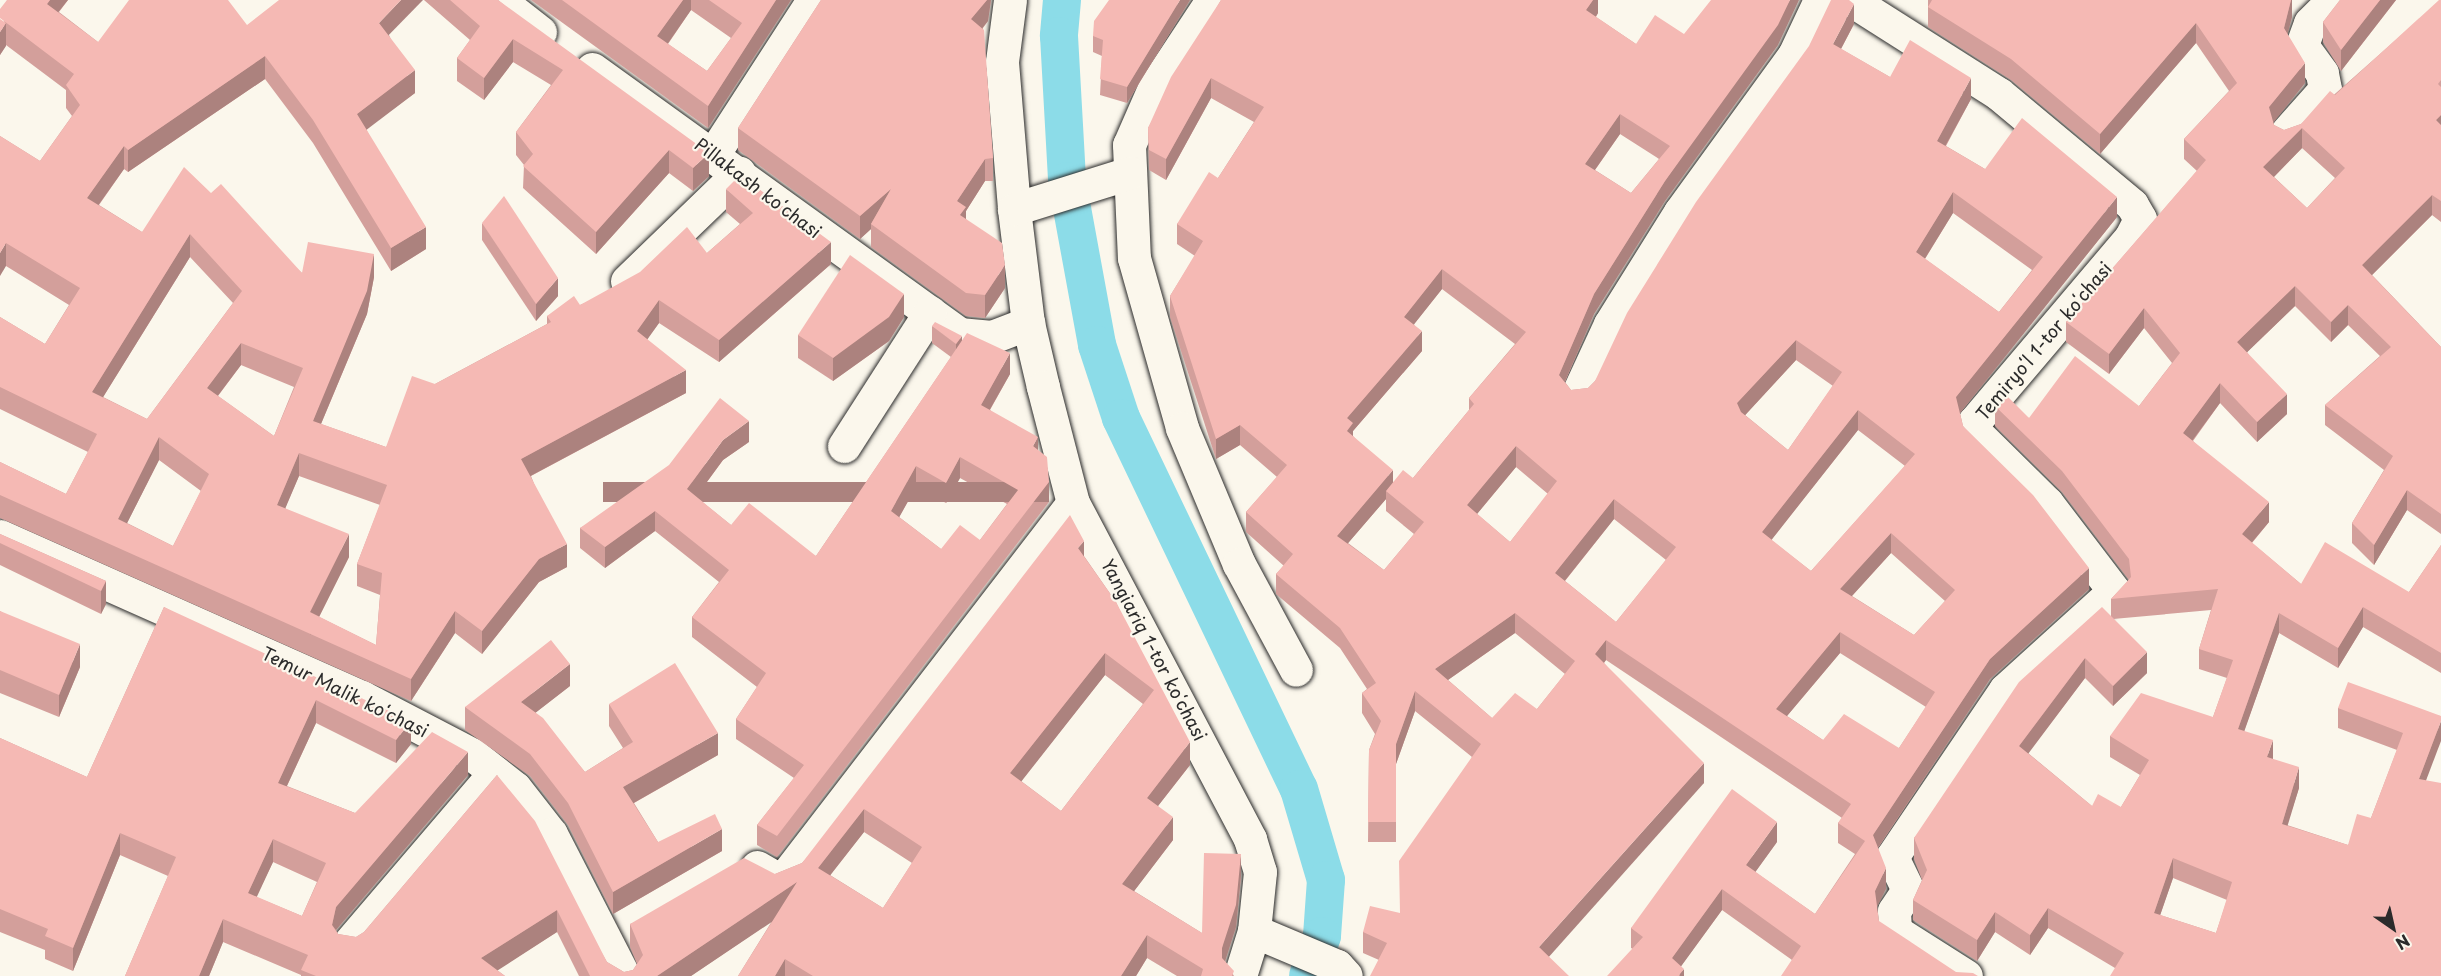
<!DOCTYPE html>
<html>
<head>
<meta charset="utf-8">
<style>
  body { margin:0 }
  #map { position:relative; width:2441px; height:976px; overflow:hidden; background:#fbf7ec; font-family:"Playpen Sans",sans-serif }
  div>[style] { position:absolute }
  .canal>* { height:38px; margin:-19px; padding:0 19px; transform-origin:19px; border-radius:19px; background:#8cdce8 }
  .roads { filter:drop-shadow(0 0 2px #2b2b2b) drop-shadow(0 0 2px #2b2b2b) }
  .minor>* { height:33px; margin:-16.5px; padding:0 16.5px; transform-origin:16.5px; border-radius:16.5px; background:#fbf7ec }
  .wall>* { inset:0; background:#d39f9b }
  .shaded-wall>* { inset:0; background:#ac827e; transform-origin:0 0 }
  .building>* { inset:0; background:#f5b9b4 }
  span { translate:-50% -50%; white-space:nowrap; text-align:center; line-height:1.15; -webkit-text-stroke:4.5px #fbf7ec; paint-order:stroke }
  .street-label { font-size:18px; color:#2b2b2b }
  .north { position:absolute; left:2363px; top:898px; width:60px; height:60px; -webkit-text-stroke:4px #fbf7ec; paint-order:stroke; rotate:146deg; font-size:16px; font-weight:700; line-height:24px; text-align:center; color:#2b2b2b }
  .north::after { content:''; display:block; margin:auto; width:21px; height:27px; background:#2b2b2b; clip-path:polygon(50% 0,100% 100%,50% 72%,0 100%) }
</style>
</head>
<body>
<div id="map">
  <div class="canal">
    <div style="left:1062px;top:0;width:36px;rotate:95deg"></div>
    <div style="left:1059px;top:36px;width:145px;rotate:86.8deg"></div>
    <div style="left:1067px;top:181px;width:167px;rotate:79.6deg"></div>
    <div style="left:1097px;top:345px;width:77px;rotate:71.8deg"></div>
    <div style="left:1121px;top:418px;width:411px;rotate:64.4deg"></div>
    <div style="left:1299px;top:789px;width:95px;rotate:73.5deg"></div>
    <div style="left:1326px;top:880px;width:56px;rotate:94.1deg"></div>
    <div style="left:1322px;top:936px;width:42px;rotate:109.3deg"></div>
  </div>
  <div class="roads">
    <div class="minor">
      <div style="left:499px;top:0;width:52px;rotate:38deg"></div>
      <div style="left:1010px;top:0;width:63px;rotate:97.4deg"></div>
      <div style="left:1002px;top:62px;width:147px;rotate:85.3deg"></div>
      <div style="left:1014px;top:209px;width:115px;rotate:83deg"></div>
      <div style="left:1028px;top:323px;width:66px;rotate:76.8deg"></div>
      <div style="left:1043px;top:387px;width:120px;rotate:75.5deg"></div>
      <div style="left:1073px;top:503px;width:380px;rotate:62.2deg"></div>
      <div style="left:1250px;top:839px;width:34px;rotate:73deg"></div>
      <div style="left:1260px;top:872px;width:59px;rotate:95.8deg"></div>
      <div style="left:1254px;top:931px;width:47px;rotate:107.3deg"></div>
      <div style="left:1212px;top:0;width:105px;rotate:123.4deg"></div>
      <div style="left:1154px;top:88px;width:62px;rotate:113.7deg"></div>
      <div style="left:1129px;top:145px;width:113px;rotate:87.5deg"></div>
      <div style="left:1134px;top:258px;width:177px;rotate:74.2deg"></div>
      <div style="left:1182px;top:428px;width:147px;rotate:67.3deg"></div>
      <div style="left:1239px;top:564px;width:120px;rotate:61.7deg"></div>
      <div style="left:1851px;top:0;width:175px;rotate:32.4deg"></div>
      <div style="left:1999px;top:94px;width:173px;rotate:39.8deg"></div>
      <div style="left:2132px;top:205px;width:16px;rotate:60deg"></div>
      <div style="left:2140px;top:219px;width:20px;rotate:117deg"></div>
      <div style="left:2131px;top:237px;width:243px;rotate:130.3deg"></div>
      <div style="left:1974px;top:422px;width:11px;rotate:80deg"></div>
      <div style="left:1976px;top:433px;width:100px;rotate:44.6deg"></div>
      <div style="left:2047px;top:503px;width:111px;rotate:52.7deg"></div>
      <div style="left:2114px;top:591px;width:147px;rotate:137.8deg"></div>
      <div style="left:2005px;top:690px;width:202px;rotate:124.1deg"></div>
      <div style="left:1892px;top:857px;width:37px;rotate:64deg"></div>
      <div style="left:1908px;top:890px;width:25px;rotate:124deg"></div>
      <div style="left:1894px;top:911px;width:20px;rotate:87deg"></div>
      <div style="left:1895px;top:931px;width:84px;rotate:32.4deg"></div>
      <div style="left:592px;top:69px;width:453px;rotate:35.8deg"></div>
      <div style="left:959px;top:334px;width:33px;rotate:5deg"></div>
      <div style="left:992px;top:337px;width:39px;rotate:-21deg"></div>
      <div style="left:2287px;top:132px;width:57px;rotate:-48.5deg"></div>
      <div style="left:2325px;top:89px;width:16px;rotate:-101deg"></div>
      <div style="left:2322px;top:73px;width:34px;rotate:-126deg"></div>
      <div style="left:2302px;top:45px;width:23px;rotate:-70deg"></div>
      <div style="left:2310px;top:23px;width:33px;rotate:-45deg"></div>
      <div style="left:714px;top:153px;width:182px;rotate:-57.1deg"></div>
      <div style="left:1014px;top:209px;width:121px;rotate:-17.4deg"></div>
      <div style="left:627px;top:281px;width:156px;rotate:-44deg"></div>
      <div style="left:1578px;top:393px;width:76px;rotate:-65.1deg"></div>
      <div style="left:1610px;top:324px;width:132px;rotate:-58deg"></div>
      <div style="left:1680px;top:212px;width:194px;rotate:-54deg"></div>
      <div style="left:1794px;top:55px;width:61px;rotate:-64.7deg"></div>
      <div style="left:844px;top:446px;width:159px;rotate:-57.3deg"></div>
      <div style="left:0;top:536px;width:396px;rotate:24deg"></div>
      <div style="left:362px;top:697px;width:125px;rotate:27.6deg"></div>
      <div style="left:473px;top:755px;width:53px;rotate:38.2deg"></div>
      <div style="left:515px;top:788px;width:58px;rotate:52deg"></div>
      <div style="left:551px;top:834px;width:160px;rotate:62.8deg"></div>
      <div style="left:757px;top:867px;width:22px;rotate:30deg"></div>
      <div style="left:776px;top:878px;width:12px;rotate:-20deg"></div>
      <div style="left:787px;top:874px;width:468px;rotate:-52.4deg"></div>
      <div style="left:1254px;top:931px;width:90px;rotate:22.9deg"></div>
      <div style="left:1337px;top:966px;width:13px;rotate:48deg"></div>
      <div style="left:350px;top:942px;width:223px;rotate:-49.5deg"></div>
    </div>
  </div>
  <div class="wall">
    <div style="clip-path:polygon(evenodd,7px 0,68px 0,59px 12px,98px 42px,247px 25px,389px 35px,415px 93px,366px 129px,426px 249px,391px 271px,313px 143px,265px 79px,128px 172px,124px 169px,99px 205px,142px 232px,211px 193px,302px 273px,374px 277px,367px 314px,321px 424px,386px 447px,435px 384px,547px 324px,547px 316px,580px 305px,707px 253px,740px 224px,726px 212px,726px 189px,831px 264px,719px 362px,659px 323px,647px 339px,686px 393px,531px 476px,567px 567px,539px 582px,482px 654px,455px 633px,411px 701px,0 518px,0 462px,66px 494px,88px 452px,0 409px,0 317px,45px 344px,69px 305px,6px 266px,0 136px,40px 161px,72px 116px,66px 108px,66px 90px,6px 45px,0 55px,7px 0,190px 257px,233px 303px,147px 419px,103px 397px,190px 257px,7px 0,241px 365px,294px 387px,274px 436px,218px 396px,241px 365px,7px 0,159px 460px,201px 491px,173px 546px,127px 523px,159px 460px,7px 0,299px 476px,380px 505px,357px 564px,357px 586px,380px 595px,376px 645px,319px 617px,349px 557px,285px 508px,299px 476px)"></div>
    <div style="clip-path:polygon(424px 0,498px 0,709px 176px,693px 191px,669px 173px,596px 254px,523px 188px,524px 165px,516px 155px,516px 132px,551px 85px,513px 62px,484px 100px,457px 81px,457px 58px,470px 40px)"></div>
    <div style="clip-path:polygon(evenodd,531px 0,791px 0,708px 128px,531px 0,691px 10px,731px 38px,707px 71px,668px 44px,691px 10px)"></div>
    <div style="clip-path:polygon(821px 0,991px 0,988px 21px,983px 28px,993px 158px,993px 181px,985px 181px,966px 211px,966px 219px,1005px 288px,985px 318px,966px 316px,871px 247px,871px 229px,860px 239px,738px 150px,738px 128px)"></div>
    <div style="clip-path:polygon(1190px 0,1127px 103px,1100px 95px,1102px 56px,1093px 52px,1093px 36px)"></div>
    <div style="clip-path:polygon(evenodd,1221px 0,1598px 0,1598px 13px,1596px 17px,1636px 44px,1684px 34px,1778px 45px,1665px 201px,1594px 314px,1565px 382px,1571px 390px,1588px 388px,1595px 381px,1854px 24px,1841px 49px,1890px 77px,1971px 99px,1946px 146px,1985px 169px,2117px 217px,1960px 413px,1963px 426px,2089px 589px,1990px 679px,1878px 848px,1886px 889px,1792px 960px,1722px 910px,1681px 966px,1684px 976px,1631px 948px,1631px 928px,1777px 842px,1755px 872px,1815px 914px,1855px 854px,1838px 843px,1838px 823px,1842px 818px,1606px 660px,1604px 663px,1704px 783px,1379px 960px,1363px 953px,1363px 932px,1400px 913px,1472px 757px,1415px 711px,1396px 764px,1396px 842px,1368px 842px,1369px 750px,1375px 734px,1362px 713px,1362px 693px,1367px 689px,1340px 648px,1276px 594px,1276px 574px,1284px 566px,1246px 532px,1246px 512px,1277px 477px,1240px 445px,1216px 459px,1170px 317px,1170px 296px,1195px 256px,1177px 244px,1177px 224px,1218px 178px,1254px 122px,1211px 98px,1166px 180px,1149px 170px,1148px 128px,1221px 0,1620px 134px,1659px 159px,1631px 193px,1595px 170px,1620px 134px,1221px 0,1953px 213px,2032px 270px,1999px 312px,1925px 259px,1953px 213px,1221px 0,1442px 289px,1515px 344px,1469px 398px,1469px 410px,1413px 478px,1393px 482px,1353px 436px,1353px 431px,1422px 351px,1414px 324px,1442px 289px,1221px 0,1796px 360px,1833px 386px,1788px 450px,1745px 415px,1796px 360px,1221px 0,1858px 430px,1905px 466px,1811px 571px,1771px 540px,1858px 430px,1221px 0,1516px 467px,1548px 494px,1510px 542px,1477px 514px,1516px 467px,1221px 0,1386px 499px,1386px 511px,1414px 534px,1384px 570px,1348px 543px,1386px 499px,1221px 0,1614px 519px,1666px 560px,1616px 622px,1565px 581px,1614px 519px,1221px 0,1891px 553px,1945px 601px,1914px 635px,1852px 596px,1891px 553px,1221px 0,1515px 633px,1565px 674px,1537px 709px,1492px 718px,1448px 680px,1515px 633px,1221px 0,1840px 653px,1926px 707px,1899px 748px,1823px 740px,1787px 716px,1840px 653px)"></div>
    <div style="clip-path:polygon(evenodd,1928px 0,2292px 0,2292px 17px,2287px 34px,2305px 83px,2273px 122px,2274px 125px,2284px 130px,2301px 124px,2441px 0,2441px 222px,2432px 215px,2372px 275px,2441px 347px,2441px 534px,2407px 510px,2374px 565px,2352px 543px,2352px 523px,2384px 470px,2325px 425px,2325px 405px,2380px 356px,2348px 325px,2331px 342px,2295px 306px,2247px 352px,2287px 414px,2257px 442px,2220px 403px,2193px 441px,2269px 522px,2252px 543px,2301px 584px,2409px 592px,2441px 545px,2441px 673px,2363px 627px,2338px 668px,2279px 633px,2244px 731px,2273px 759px,2299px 788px,2287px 825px,2348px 845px,2371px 818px,2397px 750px,2338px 728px,2338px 708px,2441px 716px,2426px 780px,2441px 976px,2115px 968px,2048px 928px,2030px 955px,1995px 932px,1977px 961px,1913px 920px,1913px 900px,1922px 880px,1914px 859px,1914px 838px,2111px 616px,2111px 599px,2129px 580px,2062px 492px,1995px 426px,1995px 406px,2029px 418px,2139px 406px,2172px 363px,2144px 328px,2109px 374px,2066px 342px,2066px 322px,2197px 171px,2184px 159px,2184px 139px,2229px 91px,2196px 43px,2100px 154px,2011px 80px,1928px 27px,1928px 0,2302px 148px,2335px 178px,2307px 208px,2274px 177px,2302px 148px,1928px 0,2211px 610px,2199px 649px,2199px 669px,2227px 678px,2213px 717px,2110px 736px,2110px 757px,2140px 775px,2121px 807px,2092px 806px,2028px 753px,2085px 678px,2113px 706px,2147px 673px,2113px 619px,2211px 610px,1928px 0,2173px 878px,2227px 900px,2216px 933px,2160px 915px,2173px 878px)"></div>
    <div style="clip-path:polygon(2340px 0,2396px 0,2341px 71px,2323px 42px,2323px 22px)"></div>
    <div style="clip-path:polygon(482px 223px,558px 296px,536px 321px,482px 240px)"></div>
    <div style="clip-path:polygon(904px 317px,889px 341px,833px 381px,798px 358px,798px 335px)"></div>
    <div style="clip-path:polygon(evenodd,932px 326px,962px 340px,1010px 374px,990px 410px,1038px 450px,1049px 502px,777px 857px,757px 845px,757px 825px,794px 778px,736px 739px,736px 719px,757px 687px,692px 637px,692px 617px,719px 582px,655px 531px,605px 568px,580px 548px,580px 528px,749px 442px,723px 460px,696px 497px,731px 525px,816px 556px,951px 357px,932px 343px,932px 326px,960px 478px,1007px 504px,980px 540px,941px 549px,899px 517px,916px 487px,946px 503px,960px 478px)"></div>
    <div style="clip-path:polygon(0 534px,106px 581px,106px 604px,101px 614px,0 565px)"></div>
    <div style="clip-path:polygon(evenodd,1084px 556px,1116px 602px,1190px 765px,1158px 806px,1173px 840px,1134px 891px,1202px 933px,1241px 876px,1236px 927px,1225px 961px,1234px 976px,1177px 976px,1147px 958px,1136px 976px,738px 976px,772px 921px,691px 976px,579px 976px,557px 932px,497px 970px,505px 976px,301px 976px,301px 975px,223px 942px,209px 976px,125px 976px,168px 876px,120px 855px,73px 971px,45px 959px,45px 950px,0 932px,0 738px,87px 777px,164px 607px,411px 744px,396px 763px,316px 723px,287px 786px,355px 813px,468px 775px,336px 930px,338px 934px,356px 937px,364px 932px,497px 775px,607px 962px,624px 972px,633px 970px,637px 964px,630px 947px,630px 924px,775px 874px,802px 863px,1084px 556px,1105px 675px,1143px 704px,1061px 811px,1021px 781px,1105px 675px,1084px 556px,864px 832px,912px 863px,883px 908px,830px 875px,864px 832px,1084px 556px,273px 862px,317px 882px,302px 916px,256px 897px,273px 862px)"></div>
    <div style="clip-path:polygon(0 611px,80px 667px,59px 717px,0 693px)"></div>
    <div style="clip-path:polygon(570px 686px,535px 713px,585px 772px,623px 748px,609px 726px,609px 704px,718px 755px,634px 803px,658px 842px,722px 851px,613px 914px,568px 825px,530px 776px,465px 730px,465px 707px)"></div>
  </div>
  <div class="shaded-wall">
    <div style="clip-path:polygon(50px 0,68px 0,47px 26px,47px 4px)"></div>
    <div style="clip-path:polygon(401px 0,423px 0,379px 45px,379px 23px)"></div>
    <div style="clip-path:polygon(683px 0,691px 0,691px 10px,657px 59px,657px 36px)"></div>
    <div style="clip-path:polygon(776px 0,791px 0,708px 128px,708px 106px)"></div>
    <div style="clip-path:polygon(987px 0,991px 0,988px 21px,971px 42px,971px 19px)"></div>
    <div style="clip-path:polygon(1180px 0,1190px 0,1127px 103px,1127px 87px)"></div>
    <div style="clip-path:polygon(1593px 0,1598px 0,1598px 13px,1586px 31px,1586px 10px)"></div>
    <div style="clip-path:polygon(1790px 0,1799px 0,1778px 45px,1665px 201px,1594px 314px,1559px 395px,1559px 375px,1594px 294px,1665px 181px)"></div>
    <div style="clip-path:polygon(2291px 0,2292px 0,2292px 17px,2284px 48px,2284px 28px)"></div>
    <div style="clip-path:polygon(2380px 0,2396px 0,2341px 71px,2341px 50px)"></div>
    <div style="clip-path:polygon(1854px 4px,1854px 24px,1833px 64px,1833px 44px)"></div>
    <div style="clip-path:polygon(6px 23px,6px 46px,0 55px,0 32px)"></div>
    <div style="clip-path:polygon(2196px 23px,2196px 43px,2100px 154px,2100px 134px)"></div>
    <div style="clip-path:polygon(513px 39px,513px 62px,484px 100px,484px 78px)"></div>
    <div style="clip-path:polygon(265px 56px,265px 79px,128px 172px,128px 150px)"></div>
    <div style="clip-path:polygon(2305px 63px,2305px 83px,2269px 128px,2269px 107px)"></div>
    <div style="clip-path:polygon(415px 70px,415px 93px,357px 137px,357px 114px)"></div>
    <div style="clip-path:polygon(1211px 78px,1211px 98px,1166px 180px,1166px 159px)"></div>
    <div style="clip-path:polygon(1971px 78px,1971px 99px,1937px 161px,1937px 141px)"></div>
    <div style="clip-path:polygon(1620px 114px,1620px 134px,1585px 184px,1585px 164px)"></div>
    <div style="clip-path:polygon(2441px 115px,2441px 135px,2436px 120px)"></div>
    <div style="clip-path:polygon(2302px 128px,2302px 148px,2263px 188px,2263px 167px)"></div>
    <div style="clip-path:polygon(124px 146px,124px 169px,87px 221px,87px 198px)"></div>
    <div style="clip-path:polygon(669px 150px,669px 173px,596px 254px,596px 232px)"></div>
    <div style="clip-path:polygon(709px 153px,709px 176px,693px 191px,693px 168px)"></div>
    <div style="clip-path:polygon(985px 159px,985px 181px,966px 211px,966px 229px,960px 238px,957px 201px)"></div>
    <div style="clip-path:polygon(891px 189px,871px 224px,871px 229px,860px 239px,860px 216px)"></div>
    <div style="clip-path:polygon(1953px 192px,1953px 213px,1916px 273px,1916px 252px)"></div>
    <div style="clip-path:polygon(2432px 195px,2432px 215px,2362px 285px,2362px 265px)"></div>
    <div style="clip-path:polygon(2117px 197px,2117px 217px,1956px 418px,1956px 397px)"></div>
    <div style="clip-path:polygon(426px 227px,426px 249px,391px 271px,391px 248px)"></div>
    <div style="clip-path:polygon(190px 234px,190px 257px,92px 415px,92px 392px)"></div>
    <div style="clip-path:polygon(831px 242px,831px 264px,719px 362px,719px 340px)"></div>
    <div style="clip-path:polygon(6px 243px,6px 266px,0 276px,0 253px)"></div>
    <div style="clip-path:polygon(374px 254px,374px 277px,367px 314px,313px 443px,313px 421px)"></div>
    <div style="clip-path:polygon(1005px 265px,1005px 288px,985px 318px,985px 295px)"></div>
    <div style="clip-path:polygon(1442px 269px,1442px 289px,1404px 337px,1404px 317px)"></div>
    <div style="clip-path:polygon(558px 278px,558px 296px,536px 321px,536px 304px)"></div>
    <div style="clip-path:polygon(2295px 286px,2295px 306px,2237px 362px,2237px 342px)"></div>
    <div style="clip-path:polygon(904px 294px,904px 317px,889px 341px,833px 381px,833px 358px)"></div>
    <div style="clip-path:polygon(659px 300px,659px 323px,637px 354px,637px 331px)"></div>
    <div style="clip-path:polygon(2348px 305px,2348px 325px,2331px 342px,2331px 322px)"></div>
    <div style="clip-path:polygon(2144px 308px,2144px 328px,2109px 374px,2109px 354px)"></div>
    <div style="clip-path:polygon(1422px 331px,1422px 351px,1353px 431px,1353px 443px,1347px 451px,1347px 418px)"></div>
    <div style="clip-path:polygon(962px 336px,962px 353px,956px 361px,956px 344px)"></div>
    <div style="clip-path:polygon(1796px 340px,1796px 360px,1737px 424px,1737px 403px)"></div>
    <div style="clip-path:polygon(241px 343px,241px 365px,207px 410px,207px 388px)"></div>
    <div style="clip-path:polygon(1010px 353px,1010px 374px,981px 425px,981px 405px)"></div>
    <div style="clip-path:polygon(686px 370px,686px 393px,521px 481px,521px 459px)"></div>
    <div style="clip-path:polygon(2220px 383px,2220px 403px,2183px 453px,2183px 433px)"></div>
    <div style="clip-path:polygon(2287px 394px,2287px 414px,2257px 442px,2257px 422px)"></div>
    <div style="clip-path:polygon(1858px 410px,1858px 430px,1762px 552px,1762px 532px)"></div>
    <div style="clip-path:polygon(749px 421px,749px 442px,723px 460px,687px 509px,687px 489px,723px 440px)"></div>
    <div style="clip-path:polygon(1240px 425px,1240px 445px,1216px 459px,1216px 439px)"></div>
    <div style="clip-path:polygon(159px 437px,159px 460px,118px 541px,118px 519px)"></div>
    <div style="clip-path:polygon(1038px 437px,1038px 457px,1033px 446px)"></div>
    <div style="clip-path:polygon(1516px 446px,1516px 467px,1467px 526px,1467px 505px)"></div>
    <div style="clip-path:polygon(299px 453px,299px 476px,277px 528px,277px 505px)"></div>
    <div style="clip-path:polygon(960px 457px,960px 478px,946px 503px,946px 483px)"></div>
    <div style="clip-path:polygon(916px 466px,916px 487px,891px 532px,891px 511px)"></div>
    <div style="clip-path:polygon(1393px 470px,1393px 490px,1386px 491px,1386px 499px,1337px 556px,1337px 536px)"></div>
    <div style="left:1049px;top:482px;width:20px;height:446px;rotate:90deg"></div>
    <div style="clip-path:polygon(2407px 490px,2407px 510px,2374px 565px,2374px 545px)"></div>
    <div style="clip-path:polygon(1614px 499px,1614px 519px,1555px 593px,1555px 573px)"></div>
    <div style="clip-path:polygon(2269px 502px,2269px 522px,2242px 554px,2242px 534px)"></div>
    <div style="clip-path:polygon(655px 511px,655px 531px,605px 568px,605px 547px)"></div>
    <div style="clip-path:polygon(1891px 533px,1891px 553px,1840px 609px,1840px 589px)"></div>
    <div style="clip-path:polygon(349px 534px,349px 557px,310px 635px,310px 612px)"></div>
    <div style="clip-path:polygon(1084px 541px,1084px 564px,1078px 548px)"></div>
    <div style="clip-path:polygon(567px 544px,567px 567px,539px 582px,482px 654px,482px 631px,539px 559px)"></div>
    <div style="clip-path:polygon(2089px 568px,2089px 589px,1990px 679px,1873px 855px,1873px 835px,1990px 659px)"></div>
    <div style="clip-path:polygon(106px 581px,106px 604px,101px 614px,101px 591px)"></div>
    <div style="clip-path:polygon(2363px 607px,2363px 627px,2338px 668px,2338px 648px)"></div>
    <div style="clip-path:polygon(455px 611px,455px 633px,411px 701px,411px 679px)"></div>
    <div style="clip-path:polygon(1515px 613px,1515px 633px,1435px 689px,1435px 669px)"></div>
    <div style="clip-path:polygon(2279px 613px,2279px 633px,2238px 749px,2238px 729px)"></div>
    <div style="clip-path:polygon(1840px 632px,1840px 653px,1776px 729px,1776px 709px)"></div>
    <div style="clip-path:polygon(1606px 640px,1606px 660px,1595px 674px,1595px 654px)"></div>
    <div style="clip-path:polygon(80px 644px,80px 667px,59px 717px,59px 695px)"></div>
    <div style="clip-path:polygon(2147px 652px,2147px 673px,2113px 706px,2113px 686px)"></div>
    <div style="clip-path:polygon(1105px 653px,1105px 675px,1010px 796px,1010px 773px)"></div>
    <div style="clip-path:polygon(2085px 658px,2085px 678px,2019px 766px,2019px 746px)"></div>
    <div style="clip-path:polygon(570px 664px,570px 686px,521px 724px,521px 702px)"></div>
    <div style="clip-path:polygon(1415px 691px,1415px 711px,1396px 764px,1396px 842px,1396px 744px)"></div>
    <div style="clip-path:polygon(316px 700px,316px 723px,278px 805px,278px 783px)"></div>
    <div style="clip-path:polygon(411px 721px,411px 744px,396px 763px,396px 740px)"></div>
    <div style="clip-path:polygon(2441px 721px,2441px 741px,2419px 799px,2419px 779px)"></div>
    <div style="clip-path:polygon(718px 733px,718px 755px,623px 809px,623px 787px)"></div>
    <div style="clip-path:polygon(2273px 740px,2273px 760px,2267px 757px)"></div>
    <div style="clip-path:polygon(1190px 742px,1190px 765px,1147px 820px,1147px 798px)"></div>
    <div style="clip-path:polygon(468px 752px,468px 775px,336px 930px,332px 925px,336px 907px)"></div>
    <div style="clip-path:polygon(1704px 763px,1704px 783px,1539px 968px,1539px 947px)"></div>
    <div style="clip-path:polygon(2299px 767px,2299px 788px,2282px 844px,2282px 824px)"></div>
    <div style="clip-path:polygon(864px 809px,864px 832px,818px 891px,818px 868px)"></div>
    <div style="clip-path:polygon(1173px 817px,1173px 840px,1122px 907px,1122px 884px)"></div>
    <div style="clip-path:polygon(1777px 822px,1777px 842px,1746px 885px,1746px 865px)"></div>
    <div style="clip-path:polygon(722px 829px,722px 851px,613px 914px,613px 892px)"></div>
    <div style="clip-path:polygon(120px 833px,120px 855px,73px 971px,73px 948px)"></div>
    <div style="clip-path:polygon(273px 839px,273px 862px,248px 916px,248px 893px)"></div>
    <div style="clip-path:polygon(1241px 854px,1241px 876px,1236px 927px,1222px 971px,1222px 948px)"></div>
    <div style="clip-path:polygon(2173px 858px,2173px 878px,2154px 933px,2154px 913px)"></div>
    <div style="clip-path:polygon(1886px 868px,1886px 889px,1875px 911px,1875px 891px)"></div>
    <div style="clip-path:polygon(797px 882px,797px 905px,691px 976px,657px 976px)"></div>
    <div style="clip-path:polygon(1722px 889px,1722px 910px,1674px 976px,1672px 958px)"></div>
    <div style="clip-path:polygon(2048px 908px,2048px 928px,2030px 955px,2030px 935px)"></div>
    <div style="clip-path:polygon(557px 910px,557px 932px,489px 976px,481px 958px)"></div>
    <div style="clip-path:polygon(1995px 912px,1995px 932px,1977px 961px,1977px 940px)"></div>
    <div style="clip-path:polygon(223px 919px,223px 942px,209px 976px,199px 976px)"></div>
    <div style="clip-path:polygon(1147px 935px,1147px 958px,1136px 976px,1121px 976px)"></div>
    <div style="clip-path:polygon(785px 959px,785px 976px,775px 976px)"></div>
    <div style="clip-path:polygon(1684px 969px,1684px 976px,1679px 976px,1679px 975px)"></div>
  </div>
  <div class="building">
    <div style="clip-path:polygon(evenodd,7px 0,50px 0,47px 4px,98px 42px,129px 0,228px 0,247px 25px,279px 0,401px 0,379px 23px,415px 70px,357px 114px,426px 227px,391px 248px,313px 120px,265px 56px,128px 150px,124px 146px,87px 198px,142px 232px,184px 167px,211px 193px,221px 184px,302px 273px,308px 242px,374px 254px,367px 291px,313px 421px,386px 447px,412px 376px,435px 384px,551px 322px,547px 316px,574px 296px,580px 305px,640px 272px,687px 227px,707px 253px,753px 213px,726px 189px,740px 175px,831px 242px,719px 340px,659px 300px,637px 331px,686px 370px,521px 459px,567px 544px,539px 559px,482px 631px,455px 611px,411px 679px,0 495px,0 462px,66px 494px,97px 434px,0 387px,0 317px,45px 344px,80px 288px,6px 243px,0 253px,0 136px,40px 161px,80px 105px,66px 85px,74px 74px,0 18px,0 9px,7px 0,190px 234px,242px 291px,147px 419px,92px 392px,190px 234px,7px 0,241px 343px,303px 368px,274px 436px,207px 388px,241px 343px,7px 0,159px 437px,209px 474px,173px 546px,118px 519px,159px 437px,7px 0,299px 453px,387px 485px,357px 564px,382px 573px,376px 645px,310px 612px,349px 534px,277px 505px,299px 453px)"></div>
    <div style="clip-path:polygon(450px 0,498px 0,709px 153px,693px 168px,669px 150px,596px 232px,523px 166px,533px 154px,516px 132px,563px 70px,513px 39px,484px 78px,457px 58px,480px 26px)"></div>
    <div style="clip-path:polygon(562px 0,683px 0,657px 36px,707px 71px,742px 23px,709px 0,776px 0,708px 106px)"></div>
    <div style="clip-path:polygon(821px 0,987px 0,971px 19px,984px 30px,993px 158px,985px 159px,957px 201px,966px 207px,960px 215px,1002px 243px,1005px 265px,985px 295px,966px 293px,871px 224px,891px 189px,860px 216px,738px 128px)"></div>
    <div style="clip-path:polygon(1109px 0,1180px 0,1127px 87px,1100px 79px,1103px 40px,1093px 36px,1094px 21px)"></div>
    <div style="clip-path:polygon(evenodd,1221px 0,1593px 0,1586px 10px,1636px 44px,1655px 15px,1684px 34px,1711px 0,1790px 0,1778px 25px,1665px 181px,1594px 294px,1559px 375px,1571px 390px,1588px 388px,1595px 381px,1627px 313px,1696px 202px,1809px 46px,1831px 0,1849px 0,1854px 4px,1833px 44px,1890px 77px,1910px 40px,1971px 78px,1937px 141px,1985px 169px,2022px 118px,2117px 197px,1956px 397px,1963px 426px,2033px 495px,2089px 568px,1990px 659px,1873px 835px,1886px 868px,1875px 891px,1879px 921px,1956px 972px,1973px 973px,1978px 976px,1781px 976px,1801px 946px,1722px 889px,1672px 958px,1684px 969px,1679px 975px,1680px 976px,1607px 976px,1643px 937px,1631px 928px,1732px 789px,1777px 822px,1746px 865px,1815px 914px,1865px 841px,1838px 823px,1851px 804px,1606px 640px,1595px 654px,1704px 763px,1539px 947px,1569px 976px,1370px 976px,1387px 943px,1363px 932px,1370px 906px,1400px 913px,1399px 861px,1481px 744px,1415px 691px,1396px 744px,1396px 822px,1368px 822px,1369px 750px,1381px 721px,1362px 693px,1376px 683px,1340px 628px,1276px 574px,1293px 554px,1246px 512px,1287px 465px,1240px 425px,1216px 439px,1170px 296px,1203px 241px,1177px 224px,1209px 172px,1218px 178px,1264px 107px,1211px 78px,1166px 159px,1149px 150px,1148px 128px,1171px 77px,1221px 0,1620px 114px,1670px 146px,1631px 193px,1585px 164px,1620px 114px,1221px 0,1953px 192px,2043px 257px,1999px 312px,1916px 252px,1953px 192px,1221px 0,1442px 269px,1526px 332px,1469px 398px,1474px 404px,1413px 478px,1403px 470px,1386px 491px,1424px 522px,1384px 570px,1337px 536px,1393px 470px,1347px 431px,1353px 423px,1347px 418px,1422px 331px,1404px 317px,1442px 269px,1221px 0,1796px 340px,1842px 372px,1788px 450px,1741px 412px,1737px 403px,1796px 340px,1221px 0,1858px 410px,1915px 454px,1811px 571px,1762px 532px,1858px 410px,1221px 0,1516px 446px,1557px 481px,1510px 542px,1467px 505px,1516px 446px,1221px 0,1614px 499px,1676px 547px,1616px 622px,1555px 573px,1614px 499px,1221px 0,1891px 533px,1955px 590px,1914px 635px,1840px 589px,1891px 533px,1221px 0,1515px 613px,1575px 661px,1537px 709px,1515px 693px,1492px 718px,1435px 669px,1515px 613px,1221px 0,1840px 632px,1935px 692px,1899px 748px,1844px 714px,1823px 740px,1776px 709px,1840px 632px)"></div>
    <div style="clip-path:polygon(evenodd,1932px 0,2291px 0,2284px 28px,2305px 63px,2269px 107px,2274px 125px,2284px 130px,2301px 124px,2330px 91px,2335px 95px,2439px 0,2441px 0,2441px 80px,2438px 84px,2441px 87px,2441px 115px,2436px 120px,2441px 125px,2441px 201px,2432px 195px,2362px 265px,2441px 347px,2441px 514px,2407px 490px,2374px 545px,2352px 523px,2393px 456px,2325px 405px,2391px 347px,2348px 305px,2331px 322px,2295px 286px,2237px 342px,2287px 394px,2257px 422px,2220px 383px,2183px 433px,2269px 502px,2242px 534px,2301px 584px,2325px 542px,2409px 592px,2441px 545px,2441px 653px,2363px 607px,2338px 648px,2279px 613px,2238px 729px,2273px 740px,2267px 757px,2299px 767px,2282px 824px,2348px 845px,2357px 814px,2371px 818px,2403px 733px,2338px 708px,2348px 682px,2441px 716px,2441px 721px,2419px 779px,2441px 783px,2441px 976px,2110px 976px,2124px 953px,2048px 908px,2030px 935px,1995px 912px,1977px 940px,1913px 900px,1927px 870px,1914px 838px,2019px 682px,2102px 607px,2147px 652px,2113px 686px,2085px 658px,2019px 746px,2092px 806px,2098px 794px,2121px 807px,2149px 760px,2110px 736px,2141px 693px,2213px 717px,2233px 660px,2199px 649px,2218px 589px,2111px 599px,2131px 577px,2129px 559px,2062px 471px,1995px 406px,2005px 394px,2029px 418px,2075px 356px,2139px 406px,2180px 353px,2144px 308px,2109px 354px,2066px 322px,2206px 160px,2184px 139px,2237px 83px,2196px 23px,2100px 134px,2011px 59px,1928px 7px,1932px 0,2302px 128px,2345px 168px,2307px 208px,2263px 167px,2302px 128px,1932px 0,2173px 858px,2232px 882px,2216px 933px,2154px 913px,2173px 858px)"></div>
    <div style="clip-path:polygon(2340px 0,2380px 0,2341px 50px,2323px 22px)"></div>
    <div style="clip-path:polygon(0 19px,6px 23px,0 32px)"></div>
    <div style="clip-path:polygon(504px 196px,558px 278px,536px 304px,482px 223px)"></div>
    <div style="clip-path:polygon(850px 255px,904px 294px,889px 317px,833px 358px,798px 335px)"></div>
    <div style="clip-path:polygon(935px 322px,962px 336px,956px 344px,932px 326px)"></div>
    <div style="clip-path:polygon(evenodd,967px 333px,1010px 353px,981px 405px,1038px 437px,1033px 446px,1047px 457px,1049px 482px,777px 836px,757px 825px,804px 765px,736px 719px,766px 673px,692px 617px,729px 570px,655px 511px,605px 547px,580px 528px,669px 465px,720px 398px,749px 421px,723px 440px,687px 489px,731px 525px,749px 503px,816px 556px,967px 333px,960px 457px,1018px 490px,980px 540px,960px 525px,941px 549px,891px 511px,916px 466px,946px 483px,960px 457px)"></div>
    <div style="clip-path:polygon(evenodd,1070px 515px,1084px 541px,1078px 548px,1116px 602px,1190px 742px,1147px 798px,1173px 817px,1122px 884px,1202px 933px,1204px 853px,1241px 854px,1236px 905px,1222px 948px,1222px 958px,1234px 971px,1232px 976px,1201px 976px,1203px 969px,1147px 935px,1121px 976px,813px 976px,785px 959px,775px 976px,738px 976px,797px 882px,657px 976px,590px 976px,557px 910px,481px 958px,505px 976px,316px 976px,301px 970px,308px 955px,223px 919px,199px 976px,125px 976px,176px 857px,120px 833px,73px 948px,45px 936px,48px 929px,0 909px,0 738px,87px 777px,164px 607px,411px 721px,396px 740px,316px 700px,278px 783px,355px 813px,432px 732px,468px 752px,336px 907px,332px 925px,338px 934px,356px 937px,364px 932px,497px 775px,535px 821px,607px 962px,624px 972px,633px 970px,643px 955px,630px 924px,744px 858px,775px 874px,802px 863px,1070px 515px,1105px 653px,1154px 690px,1061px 811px,1010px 773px,1105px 653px,1070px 515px,864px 809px,922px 847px,883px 908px,818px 868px,864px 809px,1070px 515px,273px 839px,326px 863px,302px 916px,248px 893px,273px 839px)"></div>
    <div style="clip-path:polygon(0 534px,106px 581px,101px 591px,0 543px)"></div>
    <div style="clip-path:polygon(0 611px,80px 644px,59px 695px,0 670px)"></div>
    <div style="clip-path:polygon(551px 640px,570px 664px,521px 702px,543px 718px,585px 772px,633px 742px,609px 704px,675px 663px,718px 733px,623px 787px,658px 842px,715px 814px,722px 829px,613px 892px,568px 803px,530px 754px,465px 707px)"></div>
  </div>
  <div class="street-label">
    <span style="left:758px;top:188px;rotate:37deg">Pillakash koʻchasi</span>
    <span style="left:2044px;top:341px;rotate:-50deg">Temiryoʻl 1-tor koʻchasi</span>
    <span style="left:1154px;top:650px;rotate:62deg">Yangiariq 1-tor koʻchasi</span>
    <span style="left:345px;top:692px;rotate:26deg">Temur Malik koʻchasi</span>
  </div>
  <div class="north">N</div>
</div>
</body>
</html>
